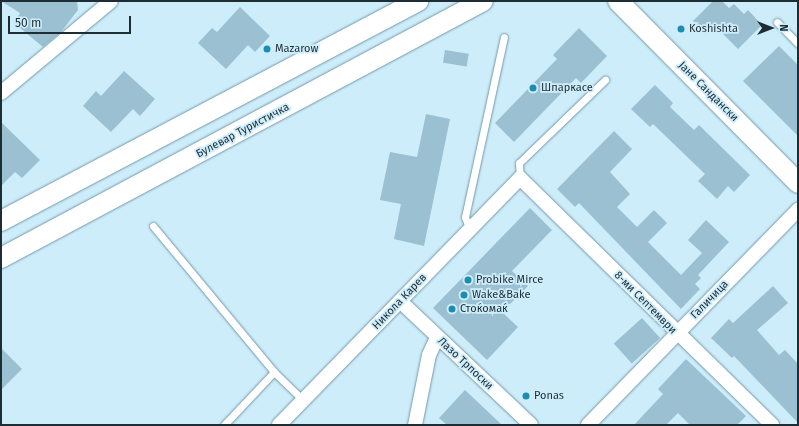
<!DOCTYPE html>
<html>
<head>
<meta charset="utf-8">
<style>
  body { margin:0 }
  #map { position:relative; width:799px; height:426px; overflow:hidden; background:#ceedfb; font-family:"Fira Sans",sans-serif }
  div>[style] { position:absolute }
  .building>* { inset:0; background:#9ac0d1; transform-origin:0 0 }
  .roads { filter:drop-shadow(0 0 1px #7398a8) drop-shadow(0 0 1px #7398a8) }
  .lane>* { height:7px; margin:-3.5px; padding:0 3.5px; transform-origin:3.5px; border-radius:3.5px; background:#fff }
  .street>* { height:14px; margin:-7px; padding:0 7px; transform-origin:7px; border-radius:7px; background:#fff }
  .secondary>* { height:20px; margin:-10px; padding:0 10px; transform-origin:10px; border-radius:10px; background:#fff }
  .dots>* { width:11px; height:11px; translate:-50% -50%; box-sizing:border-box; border:2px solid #ceedfb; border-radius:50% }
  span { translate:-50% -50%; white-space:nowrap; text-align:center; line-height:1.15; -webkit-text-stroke:3.5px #ceedfb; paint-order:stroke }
  .poi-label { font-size:11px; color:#1e2d34 }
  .left { translate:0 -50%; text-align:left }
  .street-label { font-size:11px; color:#1e2d34 }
  .frame { position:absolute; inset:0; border:2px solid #1e2d34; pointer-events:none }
  .north { position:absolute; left:751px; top:8px; width:40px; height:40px; -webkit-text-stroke:3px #ceedfb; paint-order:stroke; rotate:90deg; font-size:11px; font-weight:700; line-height:16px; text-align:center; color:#1e2d34 }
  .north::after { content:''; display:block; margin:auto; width:14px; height:18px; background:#1e2d34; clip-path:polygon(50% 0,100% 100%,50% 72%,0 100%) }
  .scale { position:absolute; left:8px; top:16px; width:123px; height:18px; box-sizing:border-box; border:2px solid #1e2d34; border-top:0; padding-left:5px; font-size:12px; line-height:14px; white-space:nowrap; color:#1e2d34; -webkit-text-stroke:3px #ceedfb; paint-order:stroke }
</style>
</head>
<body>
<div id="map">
  <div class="building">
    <div style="clip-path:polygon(1px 1px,77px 1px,78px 10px,61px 32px,43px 47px,14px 23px,20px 13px)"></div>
    <div style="clip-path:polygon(713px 1px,722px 1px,729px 8px,734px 4px,744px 14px,748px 10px,762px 25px,738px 49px,714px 25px,706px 34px,693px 21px)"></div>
    <div style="clip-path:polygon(240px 7px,270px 36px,255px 52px,248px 45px,226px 69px,198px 43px,212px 28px,217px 32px)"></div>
    <div style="clip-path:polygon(579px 28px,607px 56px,581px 83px,576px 78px,514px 142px,495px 123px,557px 59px,553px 55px)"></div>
    <div style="clip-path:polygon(779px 46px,798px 65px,798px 136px,743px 81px)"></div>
    <div style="left:445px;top:50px;width:24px;height:13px;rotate:9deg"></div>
    <div style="clip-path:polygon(124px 71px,155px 99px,140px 116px,133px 109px,111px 132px,83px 106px,96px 91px,101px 96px)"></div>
    <div style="clip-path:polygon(655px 85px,673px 103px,670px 107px,694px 130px,699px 125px,750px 175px,734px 192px,728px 186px,717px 199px,698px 181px,705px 174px,653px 124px,650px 127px,631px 109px)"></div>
    <div style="clip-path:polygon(426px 114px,450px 119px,424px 246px,394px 239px,401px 204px,380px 200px,390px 152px,417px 157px)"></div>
    <div style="clip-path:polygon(1px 122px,40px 160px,22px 178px,15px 172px,1px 186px)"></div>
    <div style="clip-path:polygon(614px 131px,632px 149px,610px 172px,630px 194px,617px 207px,637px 227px,654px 210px,667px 223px,648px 242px,681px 275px,702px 253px,688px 240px,706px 220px,729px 242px,698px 275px,701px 278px,695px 284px,700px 289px,681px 309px,579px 203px,575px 207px,557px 189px)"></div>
    <div style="clip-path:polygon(530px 208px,552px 230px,512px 271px,528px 286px,502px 312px,518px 327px,487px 360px,433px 308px)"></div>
    <div style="clip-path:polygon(773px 286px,788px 303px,757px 330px,779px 355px,785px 350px,798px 364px,798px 423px,734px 356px,732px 358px,711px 338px,729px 319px,733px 323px)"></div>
    <div style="left:642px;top:318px;width:27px;height:38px;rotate:48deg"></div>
    <div style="clip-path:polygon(1px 348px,22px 369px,1px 390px)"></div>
    <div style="clip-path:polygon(686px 359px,746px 416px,737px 425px,690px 425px,678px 413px,666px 425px,634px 425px,663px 394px,658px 389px)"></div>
    <div style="clip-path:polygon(465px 390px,502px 425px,447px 425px,439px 418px)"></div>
  </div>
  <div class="roads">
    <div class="lane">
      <div style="left:777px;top:22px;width:30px;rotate:46deg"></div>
      <div style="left:520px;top:178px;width:15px;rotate:-94deg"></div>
      <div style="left:519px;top:163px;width:120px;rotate:-44deg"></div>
      <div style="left:153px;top:226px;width:190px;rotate:50.3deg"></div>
      <div style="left:470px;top:230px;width:14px;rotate:-111deg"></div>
      <div style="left:465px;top:217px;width:184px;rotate:-77.8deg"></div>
      <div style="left:224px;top:425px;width:73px;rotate:-46.7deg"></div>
      <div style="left:274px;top:372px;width:40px;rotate:44deg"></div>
    </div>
    <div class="street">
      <div style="left:1px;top:93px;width:143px;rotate:-39.9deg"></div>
      <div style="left:400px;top:301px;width:180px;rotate:43.4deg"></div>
      <div style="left:279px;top:425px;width:345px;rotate:-45.7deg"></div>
      <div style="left:520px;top:178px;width:353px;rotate:44.4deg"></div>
      <div style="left:415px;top:425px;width:71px;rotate:-78.7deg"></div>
      <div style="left:429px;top:355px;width:19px;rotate:-65deg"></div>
      <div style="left:588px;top:425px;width:301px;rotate:-45.7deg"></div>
    </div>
    <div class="secondary">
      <div style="left:618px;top:1px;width:256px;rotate:45.3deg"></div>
      <div style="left:1px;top:221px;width:472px;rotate:-27.8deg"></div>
      <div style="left:1px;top:258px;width:546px;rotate:-28.07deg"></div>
    </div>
  </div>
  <div class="dots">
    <div style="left:681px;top:29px;background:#1c8cb1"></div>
    <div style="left:267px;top:49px;background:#1c8cb1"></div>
    <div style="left:533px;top:88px;background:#1c8cb1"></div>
    <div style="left:468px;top:280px;background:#1c8cb1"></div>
    <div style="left:464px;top:295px;background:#1c8cb1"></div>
    <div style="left:452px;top:309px;background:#1c8cb1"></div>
    <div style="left:526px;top:396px;background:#1c8cb1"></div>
  </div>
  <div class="poi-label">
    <span class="left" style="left:689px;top:29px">Koshishta</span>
    <span class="left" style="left:275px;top:49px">Mazarow</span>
    <span class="left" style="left:541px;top:88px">Шпаркасе</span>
    <span class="left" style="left:476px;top:280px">Probike Mirce</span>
    <span class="left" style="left:472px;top:295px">Wake&amp;Bake</span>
    <span class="left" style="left:460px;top:309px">Стоќомаќ</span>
    <span class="left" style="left:534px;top:396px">Ponas</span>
  </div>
  <div class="street-label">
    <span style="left:708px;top:92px;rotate:45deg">Јане Сандански</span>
    <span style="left:243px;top:131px;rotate:-28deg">Булевар Туристичка</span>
    <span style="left:710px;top:300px;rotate:-46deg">Галичица</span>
    <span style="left:400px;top:302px;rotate:-46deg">Никола Карев</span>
    <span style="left:645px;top:303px;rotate:45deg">8-ми Септември</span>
    <span style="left:465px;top:364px;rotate:43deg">Лазо Трпоски</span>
  </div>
  <div class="frame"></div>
  <div class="north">N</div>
  <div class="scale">50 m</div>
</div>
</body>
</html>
